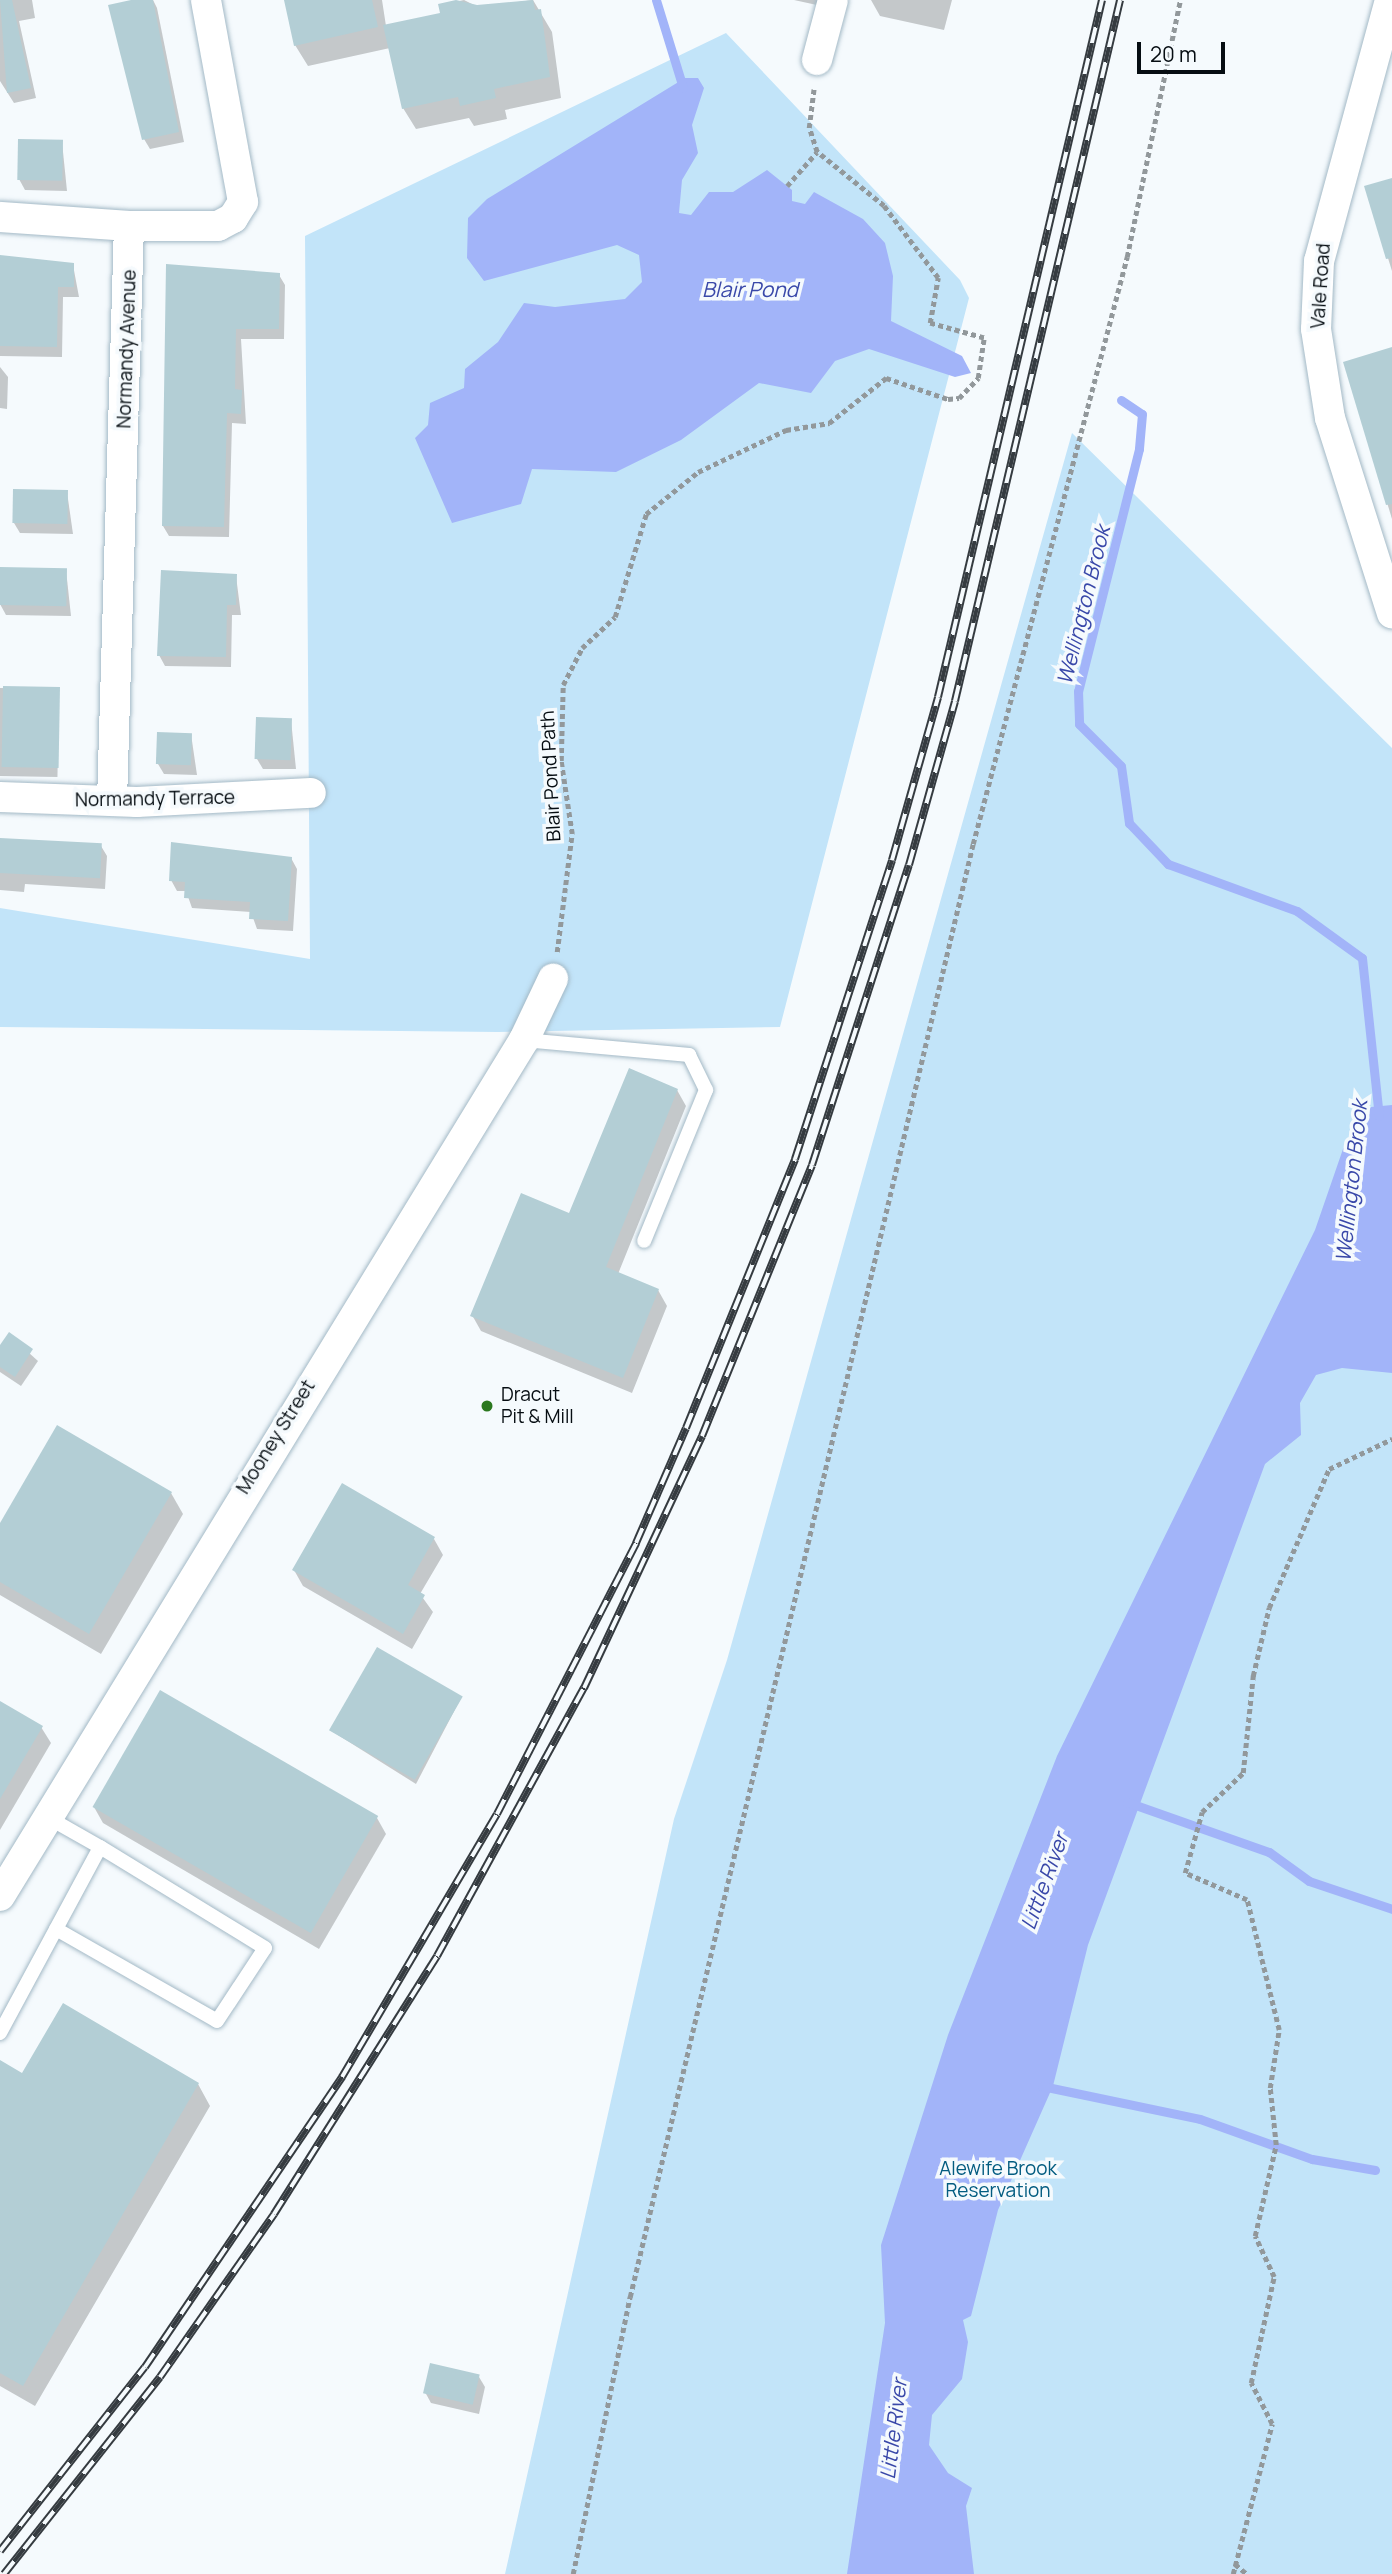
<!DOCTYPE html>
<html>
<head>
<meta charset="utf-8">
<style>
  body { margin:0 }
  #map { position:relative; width:1392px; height:2574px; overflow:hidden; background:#f5fafd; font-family:Manrope,sans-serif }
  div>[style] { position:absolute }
  .green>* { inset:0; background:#c2e4f9 }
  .water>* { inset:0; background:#a2b4f9 }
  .shadow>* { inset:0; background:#0003; transform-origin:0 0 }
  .stream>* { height:9px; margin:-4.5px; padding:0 4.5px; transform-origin:4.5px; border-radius:4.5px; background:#a2b4f9 }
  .building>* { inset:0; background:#b3ced5; transform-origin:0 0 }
  .path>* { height:4.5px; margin-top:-2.25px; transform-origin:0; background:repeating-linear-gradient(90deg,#92989b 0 5px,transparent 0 8.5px) }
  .roads { filter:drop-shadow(0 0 2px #a3b9c6) drop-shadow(0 0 2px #a3b9c6) }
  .service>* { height:14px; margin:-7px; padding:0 7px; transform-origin:7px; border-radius:7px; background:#fff }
  .minor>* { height:30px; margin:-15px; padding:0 15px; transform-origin:15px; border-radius:15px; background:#fff }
  .rail>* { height:8px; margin-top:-4px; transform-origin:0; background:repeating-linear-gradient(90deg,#f5fafd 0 16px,#353b40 0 32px); box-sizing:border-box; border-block:2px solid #353b40 }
  .dots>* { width:19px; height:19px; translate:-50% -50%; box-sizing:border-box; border:4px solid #f5fafd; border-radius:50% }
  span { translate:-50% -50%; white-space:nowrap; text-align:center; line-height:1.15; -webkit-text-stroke:7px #f5fafd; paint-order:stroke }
  .street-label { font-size:19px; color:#060d12 }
  .poi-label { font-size:19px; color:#060d12 }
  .left { translate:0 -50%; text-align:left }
  .park-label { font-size:19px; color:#035c80 }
  .water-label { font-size:21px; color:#3948a9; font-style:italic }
  .scale { position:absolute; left:1137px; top:42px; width:88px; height:32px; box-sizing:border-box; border:4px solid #060d12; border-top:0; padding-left:9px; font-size:21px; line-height:24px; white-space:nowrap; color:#060d12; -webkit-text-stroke:5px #f5fafd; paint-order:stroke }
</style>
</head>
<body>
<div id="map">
  <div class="green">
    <div style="clip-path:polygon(726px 33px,960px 280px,969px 298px,780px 1027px,498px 1032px,0 1027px,0 908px,310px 959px,305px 236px)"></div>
    <div style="clip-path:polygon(1072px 433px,1392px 748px,1392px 2574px,505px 2574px,674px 1819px,727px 1660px)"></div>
  </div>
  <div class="water">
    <div style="clip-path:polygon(685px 78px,698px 78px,704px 88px,692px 125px,698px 153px,682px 180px,679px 213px,691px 215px,709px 192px,733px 192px,767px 170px,792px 190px,792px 201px,805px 204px,814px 192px,863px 219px,885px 243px,893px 276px,891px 321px,962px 356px,971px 373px,955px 377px,869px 349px,835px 361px,811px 393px,759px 383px,681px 440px,616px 472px,532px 469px,521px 504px,452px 523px,415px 438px,428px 425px,430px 403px,464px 388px,465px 369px,498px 342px,524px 303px,555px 307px,625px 299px,642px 282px,639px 255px,617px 245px,484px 281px,467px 258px,468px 218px,487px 199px)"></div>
    <div style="clip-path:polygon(1392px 1105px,1392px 1373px,1342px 1368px,1316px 1375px,1300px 1403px,1301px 1435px,1265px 1464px,1088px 1945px,1053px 2086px,998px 2210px,971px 2316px,963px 2320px,968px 2342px,962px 2379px,932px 2415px,929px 2445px,948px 2473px,972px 2488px,966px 2506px,974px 2574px,847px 2574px,885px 2323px,881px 2245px,948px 2035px,1057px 1756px,1315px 1230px,1343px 1149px,1371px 1107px)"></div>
  </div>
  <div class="shadow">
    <div style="clip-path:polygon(0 0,32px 0,35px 18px,19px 21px,36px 98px,14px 103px,0 81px)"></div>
    <div style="clip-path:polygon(139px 0,153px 0,157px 8px,184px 142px,150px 149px,144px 139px)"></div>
    <div style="clip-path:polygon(286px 0,382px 0,386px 26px,442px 14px,440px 5px,464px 0,478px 7px,533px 0,552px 32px,561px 98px,505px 110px,507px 119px,474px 126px,469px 118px,416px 129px,403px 108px,390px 48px,308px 66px,295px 45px)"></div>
    <div style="clip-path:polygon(794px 0,827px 0,826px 7px)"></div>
    <div style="clip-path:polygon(871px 0,952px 0,944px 30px,880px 16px)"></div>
    <div style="clip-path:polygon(62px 142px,67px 191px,25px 190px,19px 179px)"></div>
    <div style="clip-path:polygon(1392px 180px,1392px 271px,1366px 187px)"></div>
    <div style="clip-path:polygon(0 257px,73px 265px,79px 297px,63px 297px,62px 357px,0 356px)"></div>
    <div style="clip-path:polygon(168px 266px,279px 275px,285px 285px,284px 339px,241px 339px,246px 424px,232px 423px,229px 537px,169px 536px,163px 526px)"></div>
    <div style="clip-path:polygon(1392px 349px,1392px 519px,1345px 363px)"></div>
    <div style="clip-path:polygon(0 367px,8px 377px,7px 409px,0 408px)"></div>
    <div style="clip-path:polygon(67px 492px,73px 534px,20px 533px,14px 523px)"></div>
    <div style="clip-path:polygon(66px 570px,71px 616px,6px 615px,0 604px)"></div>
    <div style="clip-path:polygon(236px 576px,241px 615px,232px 615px,231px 667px,165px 666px,159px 655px)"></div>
    <div style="left:0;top:688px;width:59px;height:88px;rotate:1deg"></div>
    <div style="clip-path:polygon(291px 720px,296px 769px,263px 769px,257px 759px)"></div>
    <div style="clip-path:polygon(191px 734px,197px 775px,164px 774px,158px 764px)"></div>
    <div style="clip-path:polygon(0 840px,101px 846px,107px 856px,105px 889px,25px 884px,24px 892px,0 890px)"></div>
    <div style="clip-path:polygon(291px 858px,297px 869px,293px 931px,257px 929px,251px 912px,192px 908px,186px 891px,177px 891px,171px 880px)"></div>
    <div style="clip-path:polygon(677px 1090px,686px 1106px,618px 1274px,658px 1290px,667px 1306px,632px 1393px,481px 1331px,472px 1315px,570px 1215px)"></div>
    <div style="clip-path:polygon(9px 1335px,38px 1361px,21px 1386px,0 1372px,0 1348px)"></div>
    <div style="clip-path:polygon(171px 1493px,183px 1514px,101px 1654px,0 1595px,0 1526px)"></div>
    <div style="clip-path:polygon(434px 1539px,443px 1555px,420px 1594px,433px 1612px,412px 1649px,303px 1586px,294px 1570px)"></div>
    <div style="clip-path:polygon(461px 1698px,416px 1784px,330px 1730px)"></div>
    <div style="clip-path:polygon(0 1703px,41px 1727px,51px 1743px,0 1830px)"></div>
    <div style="clip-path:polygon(94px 1807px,377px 1818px,386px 1834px,319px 1949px,103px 1823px)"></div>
    <div style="clip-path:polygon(0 2062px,22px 2075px,198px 2084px,210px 2106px,35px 2406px,0 2386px)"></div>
    <div style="clip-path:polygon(479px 2377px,485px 2387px,479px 2414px,431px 2403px,425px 2392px)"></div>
  </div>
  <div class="stream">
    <div style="left:656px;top:0;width:92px;rotate:72.9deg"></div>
    <div style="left:1121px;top:400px;width:25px;rotate:34deg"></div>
    <div style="left:1142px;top:414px;width:35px;rotate:95deg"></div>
    <div style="left:1139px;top:449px;width:250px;rotate:104.1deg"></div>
    <div style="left:1078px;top:691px;width:33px;rotate:88deg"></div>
    <div style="left:1079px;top:724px;width:59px;rotate:45deg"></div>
    <div style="left:1121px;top:766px;width:58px;rotate:82deg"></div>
    <div style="left:1129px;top:823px;width:57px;rotate:46.4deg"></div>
    <div style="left:1168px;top:864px;width:137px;rotate:20deg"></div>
    <div style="left:1297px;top:911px;width:80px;rotate:35.9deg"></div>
    <div style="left:1362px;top:958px;width:159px;rotate:83.9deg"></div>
    <div style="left:1127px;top:1802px;width:151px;rotate:19.4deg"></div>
    <div style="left:1269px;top:1852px;width:49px;rotate:35.9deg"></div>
    <div style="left:1309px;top:1881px;width:88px;rotate:18.6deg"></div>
    <div style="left:1042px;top:2086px;width:161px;rotate:11.8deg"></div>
    <div style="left:1200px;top:2119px;width:119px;rotate:19.7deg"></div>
    <div style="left:1312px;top:2159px;width:64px;rotate:9.9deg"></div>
  </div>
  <div class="building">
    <div style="clip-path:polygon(0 0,12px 0,31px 88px,7px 93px)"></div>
    <div style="clip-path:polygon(131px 0,153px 0,179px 132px,142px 140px,108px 5px)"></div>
    <div style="clip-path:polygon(284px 0,372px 0,378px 27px,294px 46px)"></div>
    <div style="clip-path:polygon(456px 0,477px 5px,533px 0,535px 10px,541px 9px,550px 77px,494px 89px,496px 98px,460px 106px,458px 97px,402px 109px,383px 25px,440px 13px,438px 4px)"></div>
    <div style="left:18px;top:139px;width:45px;height:41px;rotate:1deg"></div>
    <div style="clip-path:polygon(1392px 178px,1392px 258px,1386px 259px,1364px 186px)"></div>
    <div style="clip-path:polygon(0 255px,74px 263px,74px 287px,58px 287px,57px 347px,0 346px)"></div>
    <div style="clip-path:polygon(166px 264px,280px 273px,279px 329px,236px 329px,235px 389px,242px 390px,241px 414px,227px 413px,224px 527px,162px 526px)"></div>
    <div style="clip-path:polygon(1392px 347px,1392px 504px,1386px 505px,1343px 362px)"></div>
    <div style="left:13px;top:489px;width:55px;height:34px;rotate:1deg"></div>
    <div style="left:0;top:567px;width:67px;height:38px;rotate:1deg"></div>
    <div style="clip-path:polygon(161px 570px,237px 574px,236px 605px,227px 605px,226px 657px,157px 656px)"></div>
    <div style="left:3px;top:686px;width:57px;height:81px;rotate:1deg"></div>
    <div style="left:256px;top:717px;width:36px;height:42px;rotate:2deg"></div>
    <div style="left:157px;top:732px;width:35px;height:32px;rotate:2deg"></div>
    <div style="left:0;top:838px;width:102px;height:35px;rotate:3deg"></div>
    <div style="clip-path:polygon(171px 842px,292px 857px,288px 921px,249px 919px,250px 902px,184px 898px,185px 882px,169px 881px)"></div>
    <div style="clip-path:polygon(629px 1068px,678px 1089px,606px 1267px,659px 1289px,623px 1378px,470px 1316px,521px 1193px,569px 1213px)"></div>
    <div style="clip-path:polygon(9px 1332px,33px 1349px,15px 1377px,0 1367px,0 1345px)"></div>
    <div style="clip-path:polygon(57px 1425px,172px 1492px,89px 1634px,0 1582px,0 1523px)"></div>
    <div style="clip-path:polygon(342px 1483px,435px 1537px,408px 1585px,425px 1595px,403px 1634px,292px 1570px)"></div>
    <div style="left:377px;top:1647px;width:99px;height:96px;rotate:30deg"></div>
    <div style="left:160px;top:1690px;width:252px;height:135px;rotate:30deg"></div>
    <div style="clip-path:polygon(0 1701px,43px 1726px,0 1799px)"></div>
    <div style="clip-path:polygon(63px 2003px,199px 2083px,23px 2386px,0 2373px,0 2060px,22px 2073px)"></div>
    <div style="left:430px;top:2363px;width:51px;height:31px;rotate:13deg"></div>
  </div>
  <div class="path">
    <div style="left:787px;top:186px;width:45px;rotate:-48.6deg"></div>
    <div style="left:557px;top:952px;width:119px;rotate:-82.8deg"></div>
    <div style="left:572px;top:834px;width:74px;rotate:-98.6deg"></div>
    <div style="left:561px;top:761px;width:76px;rotate:-88.5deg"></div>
    <div style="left:563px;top:685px;width:42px;rotate:-62.8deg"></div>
    <div style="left:582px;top:648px;width:45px;rotate:-43.2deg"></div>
    <div style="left:615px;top:617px;width:108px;rotate:-73.2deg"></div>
    <div style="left:646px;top:514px;width:67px;rotate:-38.9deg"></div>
    <div style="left:698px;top:472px;width:98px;rotate:-25.5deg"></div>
    <div style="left:786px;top:430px;width:44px;rotate:-9.2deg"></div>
    <div style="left:829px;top:423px;width:73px;rotate:-38.3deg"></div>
    <div style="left:886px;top:378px;width:65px;rotate:18.7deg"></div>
    <div style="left:948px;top:399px;width:11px;rotate:-5deg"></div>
    <div style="left:959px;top:398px;width:28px;rotate:-46deg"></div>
    <div style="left:978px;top:378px;width:40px;rotate:-81.5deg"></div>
    <div style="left:984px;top:338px;width:56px;rotate:-164.5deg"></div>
    <div style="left:930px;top:323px;width:46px;rotate:-79.9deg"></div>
    <div style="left:938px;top:278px;width:90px;rotate:-126.9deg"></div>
    <div style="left:884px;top:206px;width:86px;rotate:-141.1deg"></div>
    <div style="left:817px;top:152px;width:25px;rotate:-108deg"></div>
    <div style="left:809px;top:128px;width:39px;rotate:-83deg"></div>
    <div style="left:1235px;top:2564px;width:16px;rotate:40deg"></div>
    <div style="left:573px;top:2574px;width:283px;rotate:-78.4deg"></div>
    <div style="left:630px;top:2297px;width:1493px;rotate:-76.72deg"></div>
    <div style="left:973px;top:844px;width:607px;rotate:-75.3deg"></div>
    <div style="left:1127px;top:257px;width:262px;rotate:-78.3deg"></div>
    <div style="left:1233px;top:2574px;width:155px;rotate:-75.4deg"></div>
    <div style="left:1272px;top:2424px;width:46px;rotate:-117.1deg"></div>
    <div style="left:1251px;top:2383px;width:108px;rotate:-77.8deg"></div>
    <div style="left:1274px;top:2277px;width:45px;rotate:-114.9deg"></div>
    <div style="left:1255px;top:2236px;width:93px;rotate:-77deg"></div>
    <div style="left:1276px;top:2145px;width:57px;rotate:-96deg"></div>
    <div style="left:1270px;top:2088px;width:59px;rotate:-81.2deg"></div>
    <div style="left:1279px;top:2030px;width:134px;rotate:-103.8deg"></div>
    <div style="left:1247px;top:1900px;width:68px;rotate:-156.5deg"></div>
    <div style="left:1185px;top:1873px;width:63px;rotate:-74.4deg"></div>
    <div style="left:1202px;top:1812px;width:57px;rotate:-43.6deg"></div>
    <div style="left:1243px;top:1773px;width:98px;rotate:-84.1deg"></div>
    <div style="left:1253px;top:1676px;width:70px;rotate:-76.8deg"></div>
    <div style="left:1269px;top:1608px;width:151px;rotate:-66.7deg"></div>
    <div style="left:1329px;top:1469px;width:70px;rotate:-25.5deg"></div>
  </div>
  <div class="roads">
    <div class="service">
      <div style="left:524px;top:1040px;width:166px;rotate:5.2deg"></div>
      <div style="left:689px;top:1055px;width:39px;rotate:64deg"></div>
      <div style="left:706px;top:1090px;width:163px;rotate:112.3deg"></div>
      <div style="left:56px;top:1929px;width:185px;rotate:29.7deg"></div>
      <div style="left:217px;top:2021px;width:87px;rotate:-56.7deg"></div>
      <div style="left:265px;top:1948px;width:193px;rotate:-148.5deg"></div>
      <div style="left:0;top:2033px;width:211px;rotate:-61.7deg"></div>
      <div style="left:100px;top:1847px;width:61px;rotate:-150.5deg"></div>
    </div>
    <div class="minor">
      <div style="left:1390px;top:0;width:270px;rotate:105.2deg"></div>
      <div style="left:1319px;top:261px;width:68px;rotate:92.5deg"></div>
      <div style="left:1316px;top:329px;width:90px;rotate:81.1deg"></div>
      <div style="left:1330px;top:418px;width:205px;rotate:72.4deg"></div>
      <div style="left:817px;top:60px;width:62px;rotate:-75.1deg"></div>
      <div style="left:0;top:217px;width:129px;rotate:4deg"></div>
      <div style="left:0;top:797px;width:137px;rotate:2.1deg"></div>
      <div style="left:137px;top:802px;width:174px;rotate:-3deg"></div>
      <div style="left:112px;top:801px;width:575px;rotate:-88.31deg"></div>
      <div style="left:129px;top:226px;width:89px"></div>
      <div style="left:218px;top:226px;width:17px;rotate:-28deg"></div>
      <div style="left:233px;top:218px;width:19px;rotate:-58deg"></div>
      <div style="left:243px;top:202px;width:205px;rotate:-100.4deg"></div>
      <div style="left:0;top:1896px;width:1004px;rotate:-58.53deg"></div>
      <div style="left:524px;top:1040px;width:68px;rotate:-64.6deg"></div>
    </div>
  </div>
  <div class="rail">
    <div style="left:0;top:2551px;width:234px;rotate:-51.8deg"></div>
    <div style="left:145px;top:2367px;width:351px;rotate:-55.8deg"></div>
    <div style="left:342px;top:2077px;width:305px;rotate:-59.5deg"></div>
    <div style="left:497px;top:1814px;width:305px;rotate:-62.8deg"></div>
    <div style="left:636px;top:1543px;width:125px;rotate:-66.5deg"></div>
    <div style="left:686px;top:1428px;width:290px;rotate:-67.9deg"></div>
    <div style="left:795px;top:1159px;width:314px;rotate:-72deg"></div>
    <div style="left:892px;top:860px;width:169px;rotate:-74.2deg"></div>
    <div style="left:938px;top:697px;width:716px;rotate:-76.76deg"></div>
    <div style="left:4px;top:2574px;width:251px;rotate:-51.6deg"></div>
    <div style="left:160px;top:2377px;width:199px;rotate:-55deg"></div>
    <div style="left:274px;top:2214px;width:305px;rotate:-57.7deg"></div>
    <div style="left:437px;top:1956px;width:306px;rotate:-61.3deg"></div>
    <div style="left:584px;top:1688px;width:278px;rotate:-64.9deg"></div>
    <div style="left:702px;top:1436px;width:292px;rotate:-67.9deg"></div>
    <div style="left:812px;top:1165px;width:315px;rotate:-72.1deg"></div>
    <div style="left:909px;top:865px;width:170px;rotate:-74.3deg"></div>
    <div style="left:955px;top:701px;width:720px;rotate:-76.75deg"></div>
  </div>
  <div class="dots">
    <div style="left:487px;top:1406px;background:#2b781f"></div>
  </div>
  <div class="street-label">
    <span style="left:1321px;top:286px;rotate:-86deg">Vale Road</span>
    <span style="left:127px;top:349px;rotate:-88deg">Normandy Avenue</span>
    <span style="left:551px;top:776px;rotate:-93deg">Blair Pond Path</span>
    <span style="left:155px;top:799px;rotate:-1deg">Normandy Terrace</span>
    <span style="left:276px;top:1437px;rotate:-58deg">Mooney Street</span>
  </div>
  <div class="poi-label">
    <span class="left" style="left:501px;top:1406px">Dracut<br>Pit &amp; Mill</span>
  </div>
  <div class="park-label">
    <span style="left:998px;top:2180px">Alewife Brook<br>Reservation</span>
  </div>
  <div class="water-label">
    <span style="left:750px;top:289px">Blair Pond</span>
    <span style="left:1083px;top:605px;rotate:-76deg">Wellington Brook</span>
    <span style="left:1351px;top:1181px;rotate:-84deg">Wellington Brook</span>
    <span style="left:1044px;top:1881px;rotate:-70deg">Little River</span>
    <span style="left:893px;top:2429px;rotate:-83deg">Little River</span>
  </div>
  <div class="scale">20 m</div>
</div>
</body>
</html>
